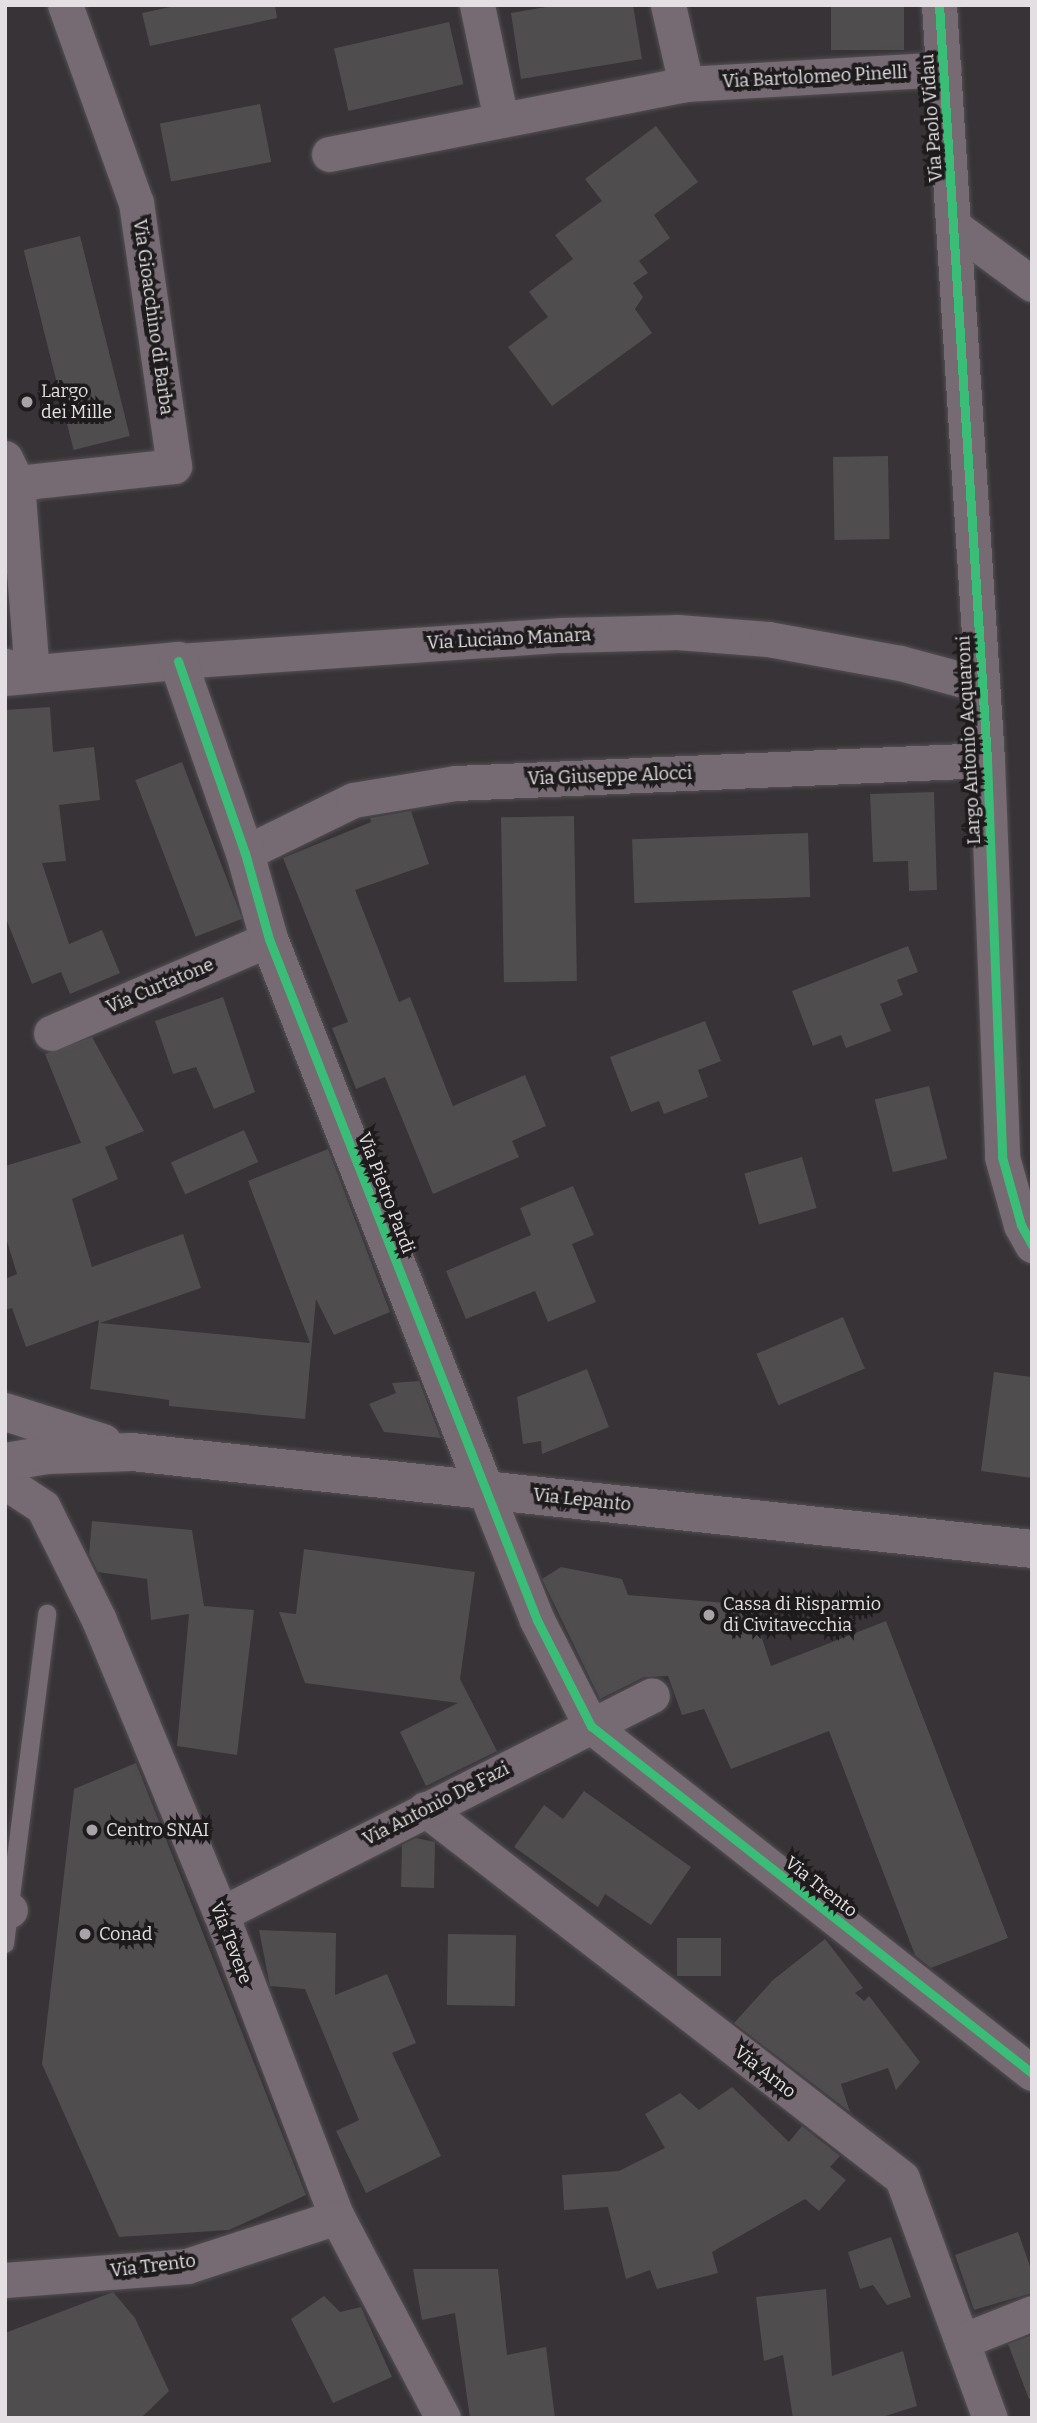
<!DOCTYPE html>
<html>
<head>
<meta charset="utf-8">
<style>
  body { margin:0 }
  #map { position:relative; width:1037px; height:2423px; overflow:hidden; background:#373336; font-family:Bitter,serif }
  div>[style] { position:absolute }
  .building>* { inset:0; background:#504d4f; transform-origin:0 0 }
  .roads { filter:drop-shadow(0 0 2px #524f52) drop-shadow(0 0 2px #524f52) }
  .service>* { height:18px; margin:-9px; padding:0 9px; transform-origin:9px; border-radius:9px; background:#766a73 }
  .minor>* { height:35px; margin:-17.5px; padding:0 17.5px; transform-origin:17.5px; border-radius:17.5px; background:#766a73 }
  .tertiary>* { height:38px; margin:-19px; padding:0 19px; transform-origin:19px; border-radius:19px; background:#766a73 }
  .cycleway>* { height:9px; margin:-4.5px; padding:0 4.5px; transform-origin:4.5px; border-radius:4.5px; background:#3abd76 }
  .dots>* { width:19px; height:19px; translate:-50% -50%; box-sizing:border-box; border:4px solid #1e1b1d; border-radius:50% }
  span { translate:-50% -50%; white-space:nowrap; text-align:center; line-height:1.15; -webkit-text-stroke:7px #1e1b1d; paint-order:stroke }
  .street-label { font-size:18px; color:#e3dfe2 }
  .poi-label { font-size:18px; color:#e3dfe2 }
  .left { translate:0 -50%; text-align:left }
  .frame { position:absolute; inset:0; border:7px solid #e3dfe2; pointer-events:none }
</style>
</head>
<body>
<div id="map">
  <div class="building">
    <div style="clip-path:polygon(180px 5px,275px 5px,277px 18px,150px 46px,142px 13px)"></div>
    <div style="clip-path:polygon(558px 5px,633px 5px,642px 59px,521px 79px,511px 13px)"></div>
    <div style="left:831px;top:5px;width:73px;height:45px"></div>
    <div style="left:449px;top:22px;width:64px;height:118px;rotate:77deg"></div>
    <div style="left:260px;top:104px;width:59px;height:102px;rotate:79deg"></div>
    <div style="clip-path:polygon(656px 126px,698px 182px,654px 215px,670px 238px,639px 261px,648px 273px,633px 283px,643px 297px,635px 309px,652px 333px,552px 406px,508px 347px,548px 317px,529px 292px,573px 259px,555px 235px,602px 201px,585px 179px)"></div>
    <div style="left:80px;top:236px;width:206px;height:58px;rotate:76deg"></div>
    <div style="left:888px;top:456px;width:83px;height:55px;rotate:89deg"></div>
    <div style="clip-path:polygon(50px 707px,53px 752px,94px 747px,100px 800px,59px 805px,66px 861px,42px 863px,69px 944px,102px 930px,120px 973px,70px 994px,61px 972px,32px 984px,5px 916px,5px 710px)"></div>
    <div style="left:182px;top:762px;width:168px;height:50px;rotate:69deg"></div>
    <div style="clip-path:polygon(934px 792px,937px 890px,909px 891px,908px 861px,873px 862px,870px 794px)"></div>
    <div style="clip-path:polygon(411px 811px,429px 864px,355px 890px,399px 1002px,410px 997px,453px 1106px,525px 1075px,546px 1126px,512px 1141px,519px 1157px,433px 1194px,385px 1077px,356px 1089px,332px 1028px,348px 1022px,283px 858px,371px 822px,370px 818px)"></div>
    <div style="left:574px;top:816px;width:165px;height:73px;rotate:89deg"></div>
    <div style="left:808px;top:833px;width:64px;height:176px;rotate:88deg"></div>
    <div style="clip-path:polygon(908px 946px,918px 972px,897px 980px,903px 995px,880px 1004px,891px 1031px,846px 1048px,841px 1035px,813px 1046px,792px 991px)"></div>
    <div style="clip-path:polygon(223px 997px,255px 1092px,214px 1109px,196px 1067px,173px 1074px,155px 1021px)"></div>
    <div style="clip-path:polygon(705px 1021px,721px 1061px,698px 1070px,708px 1097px,664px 1114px,659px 1101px,631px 1112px,610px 1057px)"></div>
    <div style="clip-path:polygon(92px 1037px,144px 1131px,105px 1147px,118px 1179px,72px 1199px,92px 1267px,183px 1234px,201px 1288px,100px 1323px,310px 1343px,248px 1181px,328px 1149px,390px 1312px,334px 1335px,316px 1299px,305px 1419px,169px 1406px,169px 1400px,90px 1389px,99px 1320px,26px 1347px,12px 1308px,5px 1310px,5px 1279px,17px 1274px,5px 1235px,5px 1166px,81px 1143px,45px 1054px)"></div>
    <div style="left:929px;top:1086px;width:75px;height:56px;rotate:76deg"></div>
    <div style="left:244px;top:1130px;width:35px;height:80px;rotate:66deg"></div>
    <div style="left:802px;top:1157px;width:53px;height:60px;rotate:74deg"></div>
    <div style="clip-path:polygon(573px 1186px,594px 1235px,572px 1244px,596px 1302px,548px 1322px,535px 1291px,466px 1319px,446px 1271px,531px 1235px,520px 1208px)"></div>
    <div style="left:843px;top:1317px;width:56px;height:94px;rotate:67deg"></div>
    <div style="clip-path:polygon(587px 1369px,609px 1427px,542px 1454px,541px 1441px,523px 1444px,517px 1397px)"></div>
    <div style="clip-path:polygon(994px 1372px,1032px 1377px,1032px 1478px,981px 1471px)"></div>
    <div style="clip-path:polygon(419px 1381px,441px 1438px,384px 1432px,369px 1404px,396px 1393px,392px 1383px)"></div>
    <div style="clip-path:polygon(92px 1521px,192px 1530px,204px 1606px,254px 1610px,237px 1755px,177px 1746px,189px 1614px,151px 1620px,147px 1579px,98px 1572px,89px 1554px)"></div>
    <div style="clip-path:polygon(304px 1549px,475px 1572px,460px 1679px,497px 1751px,426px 1786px,400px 1732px,458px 1703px,305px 1683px,279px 1612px,296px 1614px)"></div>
    <div style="clip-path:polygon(561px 1567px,622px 1579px,628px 1595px,751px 1605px,771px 1666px,886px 1621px,1008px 1938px,931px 1968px,915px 1955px,829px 1731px,731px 1769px,704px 1709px,682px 1715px,668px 1676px,644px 1677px,600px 1699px,542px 1579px)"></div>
    <div style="clip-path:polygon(136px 1763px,306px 2195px,229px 2230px,119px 2237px,42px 2064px,74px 1789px)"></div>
    <div style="clip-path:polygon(584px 1791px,691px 1867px,651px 1925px,605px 1894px,598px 1907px,514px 1847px,544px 1805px,563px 1819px)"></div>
    <div style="clip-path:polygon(416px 1838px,435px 1842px,434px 1888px,401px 1887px,402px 1845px)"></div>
    <div style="clip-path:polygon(259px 1930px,336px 1933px,335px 1995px,387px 1974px,416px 2043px,392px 2053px,441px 2156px,366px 2193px,336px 2131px,359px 2120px,305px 1989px,270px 1986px)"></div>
    <div style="left:448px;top:1934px;width:68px;height:71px;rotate:1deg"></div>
    <div style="left:677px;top:1938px;width:44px;height:38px"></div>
    <div style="clip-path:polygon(825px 1939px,863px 1988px,855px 1993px,864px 2001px,869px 1996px,920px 2062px,896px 2090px,888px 2068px,841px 2084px,850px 2112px,734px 2023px,773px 1980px)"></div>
    <div style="clip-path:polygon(732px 2087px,789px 2142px,802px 2126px,840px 2156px,830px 2167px,846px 2180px,819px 2211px,805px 2199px,712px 2252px,718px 2273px,657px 2289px,650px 2270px,626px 2279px,608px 2207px,564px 2210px,562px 2175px,619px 2171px,665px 2148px,645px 2114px,680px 2093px,699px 2110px)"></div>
    <div style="clip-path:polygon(1018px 2232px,1032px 2272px,1032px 2293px,974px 2310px,955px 2255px)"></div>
    <div style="clip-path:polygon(891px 2237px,911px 2297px,887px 2305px,873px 2285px,860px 2289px,848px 2252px)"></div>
    <div style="clip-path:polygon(413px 2269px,498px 2269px,507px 2355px,546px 2347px,555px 2418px,470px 2418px,455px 2313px,422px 2320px)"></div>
    <div style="clip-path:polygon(826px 2289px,832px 2376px,903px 2351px,917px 2406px,879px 2418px,793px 2418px,783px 2355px,764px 2361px,756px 2297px)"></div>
    <div style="clip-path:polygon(113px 2292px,135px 2318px,169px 2391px,141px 2418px,5px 2418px,5px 2333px)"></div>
    <div style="clip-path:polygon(324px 2296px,340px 2312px,361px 2307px,392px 2377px,333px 2403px,291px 2319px)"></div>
    <div style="clip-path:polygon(1032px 2335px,1032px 2398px,1029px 2399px,1008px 2344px)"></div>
  </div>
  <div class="roads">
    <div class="service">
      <div style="left:5px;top:1944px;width:333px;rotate:-82.7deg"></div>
    </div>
    <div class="minor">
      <div style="left:477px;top:5px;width:117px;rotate:78.2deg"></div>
      <div style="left:668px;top:5px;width:81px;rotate:77.2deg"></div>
      <div style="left:939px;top:5px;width:757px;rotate:86.36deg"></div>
      <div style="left:987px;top:760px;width:397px;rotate:87.8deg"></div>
      <div style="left:1002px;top:1157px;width:71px;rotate:74.4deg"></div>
      <div style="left:1021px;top:1225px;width:23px;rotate:61deg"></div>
      <div style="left:329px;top:154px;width:364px;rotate:-11.1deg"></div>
      <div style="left:686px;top:84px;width:258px;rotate:-3.3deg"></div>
      <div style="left:956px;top:228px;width:94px;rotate:36.4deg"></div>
      <div style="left:5px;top:458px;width:28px;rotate:64deg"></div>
      <div style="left:17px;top:483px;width:190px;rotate:85.5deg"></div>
      <div style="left:32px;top:672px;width:28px;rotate:-167deg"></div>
      <div style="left:5px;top:495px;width:17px;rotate:-45deg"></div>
      <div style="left:17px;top:483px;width:158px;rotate:-6.2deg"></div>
      <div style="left:174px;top:466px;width:266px;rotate:-98.2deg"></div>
      <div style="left:136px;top:203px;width:210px;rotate:-109.7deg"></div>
      <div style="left:178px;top:661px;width:384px;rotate:-3.9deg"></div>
      <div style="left:561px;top:635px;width:116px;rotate:-1.5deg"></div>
      <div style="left:677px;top:632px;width:91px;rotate:4.4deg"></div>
      <div style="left:768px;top:639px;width:134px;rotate:10.3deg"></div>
      <div style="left:900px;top:663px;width:85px;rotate:15deg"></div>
      <div style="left:245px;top:853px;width:120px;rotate:-26.1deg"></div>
      <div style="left:353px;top:800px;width:104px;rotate:-9.4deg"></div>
      <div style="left:456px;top:783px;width:531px;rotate:-2.48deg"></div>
      <div style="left:51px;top:1033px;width:237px;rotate:-23.3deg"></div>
      <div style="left:5px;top:1482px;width:45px;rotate:33.3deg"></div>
      <div style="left:43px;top:1507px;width:126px;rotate:63.6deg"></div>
      <div style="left:99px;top:1620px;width:318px;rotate:67.5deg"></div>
      <div style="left:221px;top:1914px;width:324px;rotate:69.1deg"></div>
      <div style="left:337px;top:2217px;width:227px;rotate:62.2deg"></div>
      <div style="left:485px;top:1490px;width:140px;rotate:68.2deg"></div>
      <div style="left:537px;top:1620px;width:119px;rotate:63deg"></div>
      <div style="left:591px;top:1726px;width:561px;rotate:38.2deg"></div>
      <div style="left:425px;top:1809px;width:603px;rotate:37.72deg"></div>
      <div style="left:902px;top:2178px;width:256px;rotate:69.9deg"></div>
      <div style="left:5px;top:1909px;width:5px;rotate:11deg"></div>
      <div style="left:221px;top:1914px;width:483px;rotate:-26.9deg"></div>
      <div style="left:5px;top:2280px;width:183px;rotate:-4.4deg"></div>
      <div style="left:187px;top:2266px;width:158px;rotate:-18.1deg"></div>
      <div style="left:962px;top:2341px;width:75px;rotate:-21.8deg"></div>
    </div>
    <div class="tertiary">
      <div style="left:5px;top:677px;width:174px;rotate:-5.3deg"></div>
      <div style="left:178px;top:661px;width:203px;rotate:70.8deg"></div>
      <div style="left:245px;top:853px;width:89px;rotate:74.4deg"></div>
      <div style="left:269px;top:939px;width:592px;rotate:68.59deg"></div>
      <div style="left:5px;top:1412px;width:103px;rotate:17.6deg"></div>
      <div style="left:5px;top:1462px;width:43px;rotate:-9.5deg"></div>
      <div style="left:47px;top:1455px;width:85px;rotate:-2deg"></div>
      <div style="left:132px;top:1452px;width:905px;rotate:6.15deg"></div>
    </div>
  </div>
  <div class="cycleway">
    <div style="left:939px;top:5px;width:757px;rotate:86.36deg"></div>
    <div style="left:987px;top:760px;width:397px;rotate:87.8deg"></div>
    <div style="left:1002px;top:1157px;width:71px;rotate:74.4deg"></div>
    <div style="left:1021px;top:1225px;width:23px;rotate:61deg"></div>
    <div style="left:178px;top:661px;width:203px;rotate:70.8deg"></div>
    <div style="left:245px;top:853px;width:89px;rotate:74.4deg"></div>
    <div style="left:269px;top:939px;width:732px;rotate:68.52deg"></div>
    <div style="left:537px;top:1620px;width:119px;rotate:63deg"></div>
    <div style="left:591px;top:1726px;width:561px;rotate:38.2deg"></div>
  </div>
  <div class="dots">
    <div style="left:27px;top:402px;background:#a7a3a6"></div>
    <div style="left:709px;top:1615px;background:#a7a3a6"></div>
    <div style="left:92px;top:1830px;background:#a7a3a6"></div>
    <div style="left:85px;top:1934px;background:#a7a3a6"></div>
  </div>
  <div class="street-label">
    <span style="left:815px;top:77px;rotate:-3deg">Via Bartolomeo Pinelli</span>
    <span style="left:932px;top:118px;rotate:-94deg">Via Paolo Vidau</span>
    <span style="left:153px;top:317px;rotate:82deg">Via Gioacchino di Barba</span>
    <span style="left:509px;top:639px;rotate:-3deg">Via Luciano Manara</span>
    <span style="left:969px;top:740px;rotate:-93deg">Largo Antonio Acquaroni</span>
    <span style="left:610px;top:776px;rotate:-2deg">Via Giuseppe Alocci</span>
    <span style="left:160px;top:986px;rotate:-23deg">Via Curtatone</span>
    <span style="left:386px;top:1193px;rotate:69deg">Via Pietro Pardi</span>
    <span style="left:582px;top:1500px;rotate:6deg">Via Lepanto</span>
    <span style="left:436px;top:1804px;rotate:-27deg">Via Antonio De Fazi</span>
    <span style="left:821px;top:1887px;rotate:38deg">Via Trento</span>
    <span style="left:231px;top:1943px;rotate:69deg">Via Tevere</span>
    <span style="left:765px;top:2072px;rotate:38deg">Via Arno</span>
    <span style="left:153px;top:2266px;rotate:-7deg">Via Trento</span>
  </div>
  <div class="poi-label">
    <span class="left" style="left:41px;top:402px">Largo<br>dei Mille</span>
    <span class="left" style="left:723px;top:1615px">Cassa di Risparmio<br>di Civitavecchia</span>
    <span class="left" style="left:106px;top:1830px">Centro SNAI</span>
    <span class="left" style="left:99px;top:1934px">Conad</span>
  </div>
  <div class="frame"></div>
</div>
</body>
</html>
